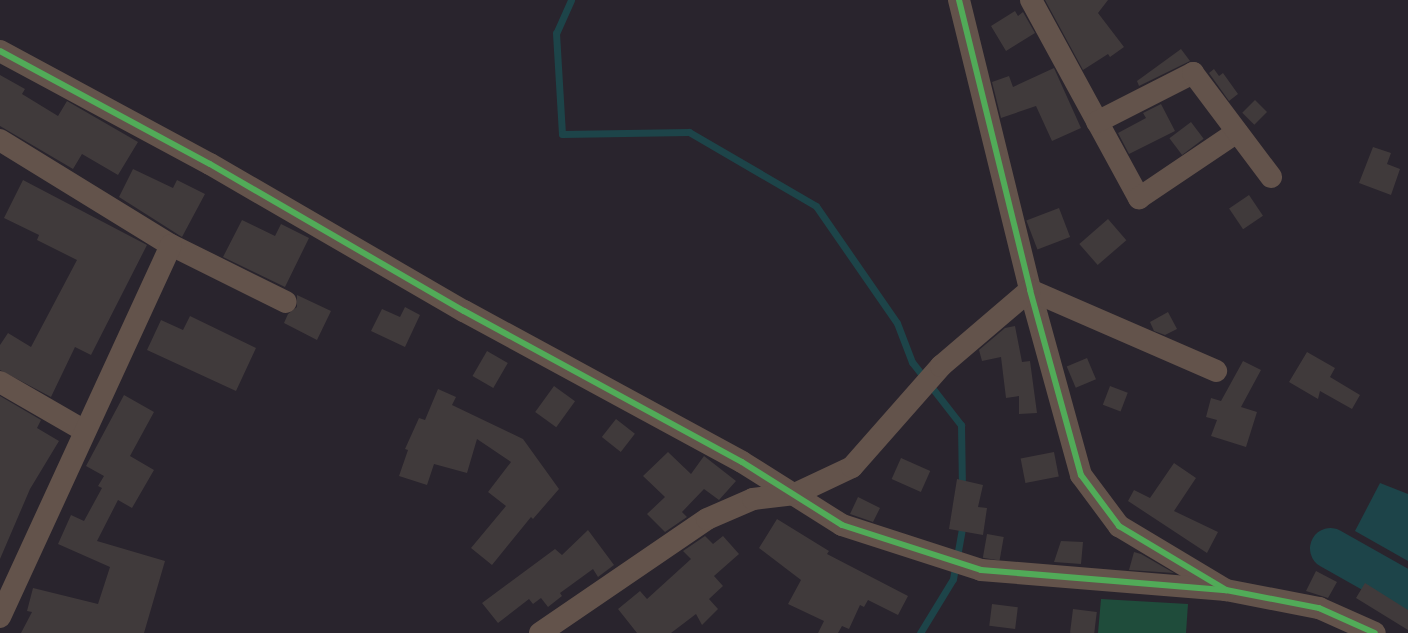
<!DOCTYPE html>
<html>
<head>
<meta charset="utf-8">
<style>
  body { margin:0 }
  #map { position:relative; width:1408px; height:633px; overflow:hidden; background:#29242d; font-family:"Varela Round",sans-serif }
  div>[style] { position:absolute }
  .green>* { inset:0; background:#1f4c3b }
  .water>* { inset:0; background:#1d4449 }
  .stream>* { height:7px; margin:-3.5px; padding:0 3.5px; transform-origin:3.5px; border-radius:3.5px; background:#1d4449 }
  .river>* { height:41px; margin:-20.5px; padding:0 20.5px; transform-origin:20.5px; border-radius:20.5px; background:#1d4449 }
  .building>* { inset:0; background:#403a3b; transform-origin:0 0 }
  .minor>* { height:22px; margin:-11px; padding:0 11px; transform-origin:11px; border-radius:11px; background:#63534b }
  .cycleway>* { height:6px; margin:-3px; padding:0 3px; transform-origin:3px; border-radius:3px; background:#51ab58 }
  span { translate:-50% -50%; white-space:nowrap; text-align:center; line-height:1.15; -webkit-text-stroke:3px #100c13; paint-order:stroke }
</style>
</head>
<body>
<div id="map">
  <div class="green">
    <div style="clip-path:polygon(1101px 599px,1188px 604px,1186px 633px,1098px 633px)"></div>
  </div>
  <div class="water">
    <div style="clip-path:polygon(1380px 483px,1408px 494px,1408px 561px,1355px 531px)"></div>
  </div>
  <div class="stream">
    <div style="left:571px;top:0;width:36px;rotate:114deg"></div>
    <div style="left:556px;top:33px;width:101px;rotate:86.6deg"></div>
    <div style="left:562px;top:134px;width:127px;rotate:-0.9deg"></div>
    <div style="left:689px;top:132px;width:147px;rotate:30.2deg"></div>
    <div style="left:816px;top:206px;width:142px;rotate:55.3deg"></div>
    <div style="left:897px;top:323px;width:42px;rotate:69deg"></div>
    <div style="left:912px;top:362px;width:80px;rotate:52.1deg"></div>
    <div style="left:961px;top:425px;width:64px;rotate:89.1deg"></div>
    <div style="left:920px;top:633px;width:63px;rotate:-58.6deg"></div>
    <div style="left:953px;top:579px;width:57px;rotate:-79.9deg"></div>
  </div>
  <div class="river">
    <div style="left:1330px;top:548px;width:90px;rotate:29.4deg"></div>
  </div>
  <div class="building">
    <div style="clip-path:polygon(1045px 0,1108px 0,1098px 13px,1124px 47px,1110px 57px,1108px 54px,1083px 70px)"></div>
    <div style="clip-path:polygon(1015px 11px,1018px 16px,1023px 12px,1035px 33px,1006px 51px,991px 26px)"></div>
    <div style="clip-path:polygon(1181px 49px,1190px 61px,1139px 86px,1137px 81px)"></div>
    <div style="clip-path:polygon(1054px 68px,1081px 128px,1052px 141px,1036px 106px,1001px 118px,992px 82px,1009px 76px,1013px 87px)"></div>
    <div style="clip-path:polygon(1214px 69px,1219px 76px,1223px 73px,1238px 94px,1229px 101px,1209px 73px)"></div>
    <div style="clip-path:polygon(0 75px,25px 89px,22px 94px,58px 116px,67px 101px,138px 142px,118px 175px,82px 154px,73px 169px,0 126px)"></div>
    <div style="left:1255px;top:100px;width:17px;height:18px;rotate:45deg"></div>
    <div style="clip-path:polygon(1161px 104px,1175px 131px,1129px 154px,1118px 133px,1146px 118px,1143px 113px)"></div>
    <div style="left:1191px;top:122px;width:21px;height:27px;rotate:53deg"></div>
    <div style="clip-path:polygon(1373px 147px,1391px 153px,1387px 164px,1400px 169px,1391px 195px,1359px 183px)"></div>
    <div style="clip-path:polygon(133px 169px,173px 188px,177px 180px,205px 194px,182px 237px,119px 197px)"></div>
    <div style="clip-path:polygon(23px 180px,147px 245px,91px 355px,75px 347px,51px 397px,0 370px,0 345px,8px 333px,31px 347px,77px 260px,37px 240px,39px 235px,4px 218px)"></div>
    <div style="left:1249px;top:195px;width:25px;height:24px;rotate:56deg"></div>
    <div style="left:1059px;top:208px;width:31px;height:35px;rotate:69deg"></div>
    <div style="left:1108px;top:219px;width:28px;height:38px;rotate:49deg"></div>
    <div style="clip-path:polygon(242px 220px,275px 236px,281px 224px,309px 238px,285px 287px,223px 257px)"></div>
    <div style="clip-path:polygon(297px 295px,331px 311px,317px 340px,284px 323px,288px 314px,297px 307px)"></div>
    <div style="clip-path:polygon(405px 307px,420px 315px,405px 347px,371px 331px,382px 309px,400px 317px)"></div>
    <div style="clip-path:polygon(1168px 312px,1177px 329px,1165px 335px,1154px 331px,1150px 322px)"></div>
    <div style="clip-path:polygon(190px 316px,256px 348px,236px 391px,147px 350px,161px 320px,183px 330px)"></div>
    <div style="clip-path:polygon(1015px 326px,1022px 362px,1030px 361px,1037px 413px,1019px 414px,1019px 396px,1006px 398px,1001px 357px,982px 361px,979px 350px,1005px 328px)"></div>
    <div style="left:487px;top:351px;width:24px;height:29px;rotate:30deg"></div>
    <div style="clip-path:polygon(1307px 352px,1335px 368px,1330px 377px,1360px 395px,1352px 409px,1320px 391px,1318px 399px,1289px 382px)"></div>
    <div style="left:1087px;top:358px;width:23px;height:22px;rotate:67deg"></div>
    <div style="clip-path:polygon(1243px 361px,1261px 370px,1241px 407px,1257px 412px,1246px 447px,1211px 436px,1217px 420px,1206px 417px,1211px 398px,1221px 401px)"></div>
    <div style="left:554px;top:386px;width:26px;height:32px;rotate:36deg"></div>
    <div style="left:1110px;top:386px;width:19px;height:20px;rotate:21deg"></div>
    <div style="clip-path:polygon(438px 389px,456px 397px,452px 405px,523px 439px,559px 489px,533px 519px,531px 517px,492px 565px,471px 548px,506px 506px,488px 492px,511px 462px,477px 439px,467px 473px,434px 464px,427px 485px,399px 476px,408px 450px,405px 449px,419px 418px,425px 420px)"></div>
    <div style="clip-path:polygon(124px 395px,154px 412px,130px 456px,154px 470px,132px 508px,118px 500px,97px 541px,165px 561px,144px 633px,21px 633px,32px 612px,27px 611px,33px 588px,98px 604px,110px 567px,58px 544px,71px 515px,84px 521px,102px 488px,98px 486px,104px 476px,86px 466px)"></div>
    <div style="clip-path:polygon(0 396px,41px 420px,37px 428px,59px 441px,30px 489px,0 559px)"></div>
    <div style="left:616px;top:419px;width:24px;height:23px;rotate:38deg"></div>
    <div style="clip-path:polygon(668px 452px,691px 474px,704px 456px,736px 481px,719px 500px,704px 489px,682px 512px,687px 517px,665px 532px,647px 514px,665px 497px,643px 476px)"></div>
    <div style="left:1054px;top:452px;width:25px;height:34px;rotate:79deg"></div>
    <div style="left:901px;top:458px;width:32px;height:23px;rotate:24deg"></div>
    <div style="clip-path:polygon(1174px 463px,1196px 478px,1174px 511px,1218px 532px,1207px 553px,1128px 501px,1134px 490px,1150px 498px)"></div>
    <div style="clip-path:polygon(957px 479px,983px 485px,978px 507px,987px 508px,983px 535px,949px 529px)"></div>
    <div style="clip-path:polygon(858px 497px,880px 508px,873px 522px,850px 514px)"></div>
    <div style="clip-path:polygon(777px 519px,829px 551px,827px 554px,908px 596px,898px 615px,868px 600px,864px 607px,860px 605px,849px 629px,842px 626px,838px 633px,818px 633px,824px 621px,788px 604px,801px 580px,759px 548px)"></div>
    <div style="clip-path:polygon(588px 530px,614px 565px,598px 577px,593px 569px,560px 593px,562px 596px,548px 607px,541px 598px,533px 604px,529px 599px,498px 623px,482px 603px,555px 549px,562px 555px)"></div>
    <div style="left:987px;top:534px;width:17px;height:24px;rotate:10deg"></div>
    <div style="clip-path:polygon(705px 536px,713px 544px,723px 536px,739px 554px,714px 576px,723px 586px,709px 599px,718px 609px,702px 625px,696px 614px,671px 633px,637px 633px,618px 609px,640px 591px,647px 599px,691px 559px,683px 551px)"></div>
    <div style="clip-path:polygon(1061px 541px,1083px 542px,1081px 564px,1054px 562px)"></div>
    <div style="clip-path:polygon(1134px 552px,1141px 554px,1174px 573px,1129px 570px)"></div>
    <div style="clip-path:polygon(1316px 571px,1337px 582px,1328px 598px,1306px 591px)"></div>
    <div style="clip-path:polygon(1365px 583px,1408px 610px,1408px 630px,1356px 598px)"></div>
    <div style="left:992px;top:604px;width:26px;height:22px;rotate:7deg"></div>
    <div style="left:1073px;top:609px;width:24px;height:24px;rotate:7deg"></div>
  </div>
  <div class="minor">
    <div style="left:959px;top:0;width:299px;rotate:76.2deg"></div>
    <div style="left:1030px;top:290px;width:192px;rotate:74.6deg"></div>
    <div style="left:1081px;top:475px;width:64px;rotate:53.3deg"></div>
    <div style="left:1119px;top:526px;width:125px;rotate:30.9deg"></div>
    <div style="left:1226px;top:590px;width:95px;rotate:11deg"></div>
    <div style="left:1319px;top:608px;width:61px;rotate:24.1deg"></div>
    <div style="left:1031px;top:0;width:226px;rotate:61.4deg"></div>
    <div style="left:1139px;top:198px;width:118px;rotate:-34deg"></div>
    <div style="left:0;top:51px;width:238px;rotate:28.3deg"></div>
    <div style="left:210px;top:164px;width:293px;rotate:30.1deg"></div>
    <div style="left:464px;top:311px;width:316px;rotate:28.5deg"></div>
    <div style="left:742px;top:462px;width:118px;rotate:32.2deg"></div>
    <div style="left:842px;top:525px;width:146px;rotate:17.9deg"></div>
    <div style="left:981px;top:570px;width:246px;rotate:4.7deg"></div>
    <div style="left:1097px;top:122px;width:108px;rotate:-27deg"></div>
    <div style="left:1193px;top:73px;width:130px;rotate:53.1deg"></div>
    <div style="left:0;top:140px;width:201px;rotate:31.6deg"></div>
    <div style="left:171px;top:245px;width:128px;rotate:26.4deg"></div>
    <div style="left:1030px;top:290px;width:203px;rotate:23.5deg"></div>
    <div style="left:0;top:382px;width:98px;rotate:30deg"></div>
    <div style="left:0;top:617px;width:409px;rotate:-65.3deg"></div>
    <div style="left:540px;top:633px;width:202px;rotate:-34.3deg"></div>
    <div style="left:707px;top:519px;width:50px;rotate:-23.5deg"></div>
    <div style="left:753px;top:499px;width:42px;rotate:-6.8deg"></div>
    <div style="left:795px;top:494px;width:63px;rotate:-25.3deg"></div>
    <div style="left:852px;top:467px;width:135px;rotate:-48.6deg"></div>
    <div style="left:941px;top:366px;width:117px;rotate:-40.5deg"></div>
  </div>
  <div class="cycleway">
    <div style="left:959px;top:0;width:299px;rotate:76.2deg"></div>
    <div style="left:1030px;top:290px;width:192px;rotate:74.6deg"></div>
    <div style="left:1081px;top:475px;width:64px;rotate:53.3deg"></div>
    <div style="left:1119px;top:526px;width:125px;rotate:30.9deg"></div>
    <div style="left:1226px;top:590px;width:95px;rotate:11deg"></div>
    <div style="left:1319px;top:608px;width:61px;rotate:24.1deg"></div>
    <div style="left:0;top:51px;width:238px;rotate:28.3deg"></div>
    <div style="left:210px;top:164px;width:293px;rotate:30.1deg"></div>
    <div style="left:464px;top:311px;width:316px;rotate:28.5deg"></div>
    <div style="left:742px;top:462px;width:118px;rotate:32.2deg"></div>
    <div style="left:842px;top:525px;width:146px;rotate:17.9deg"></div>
    <div style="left:981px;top:570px;width:246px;rotate:4.7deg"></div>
  </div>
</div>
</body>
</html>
